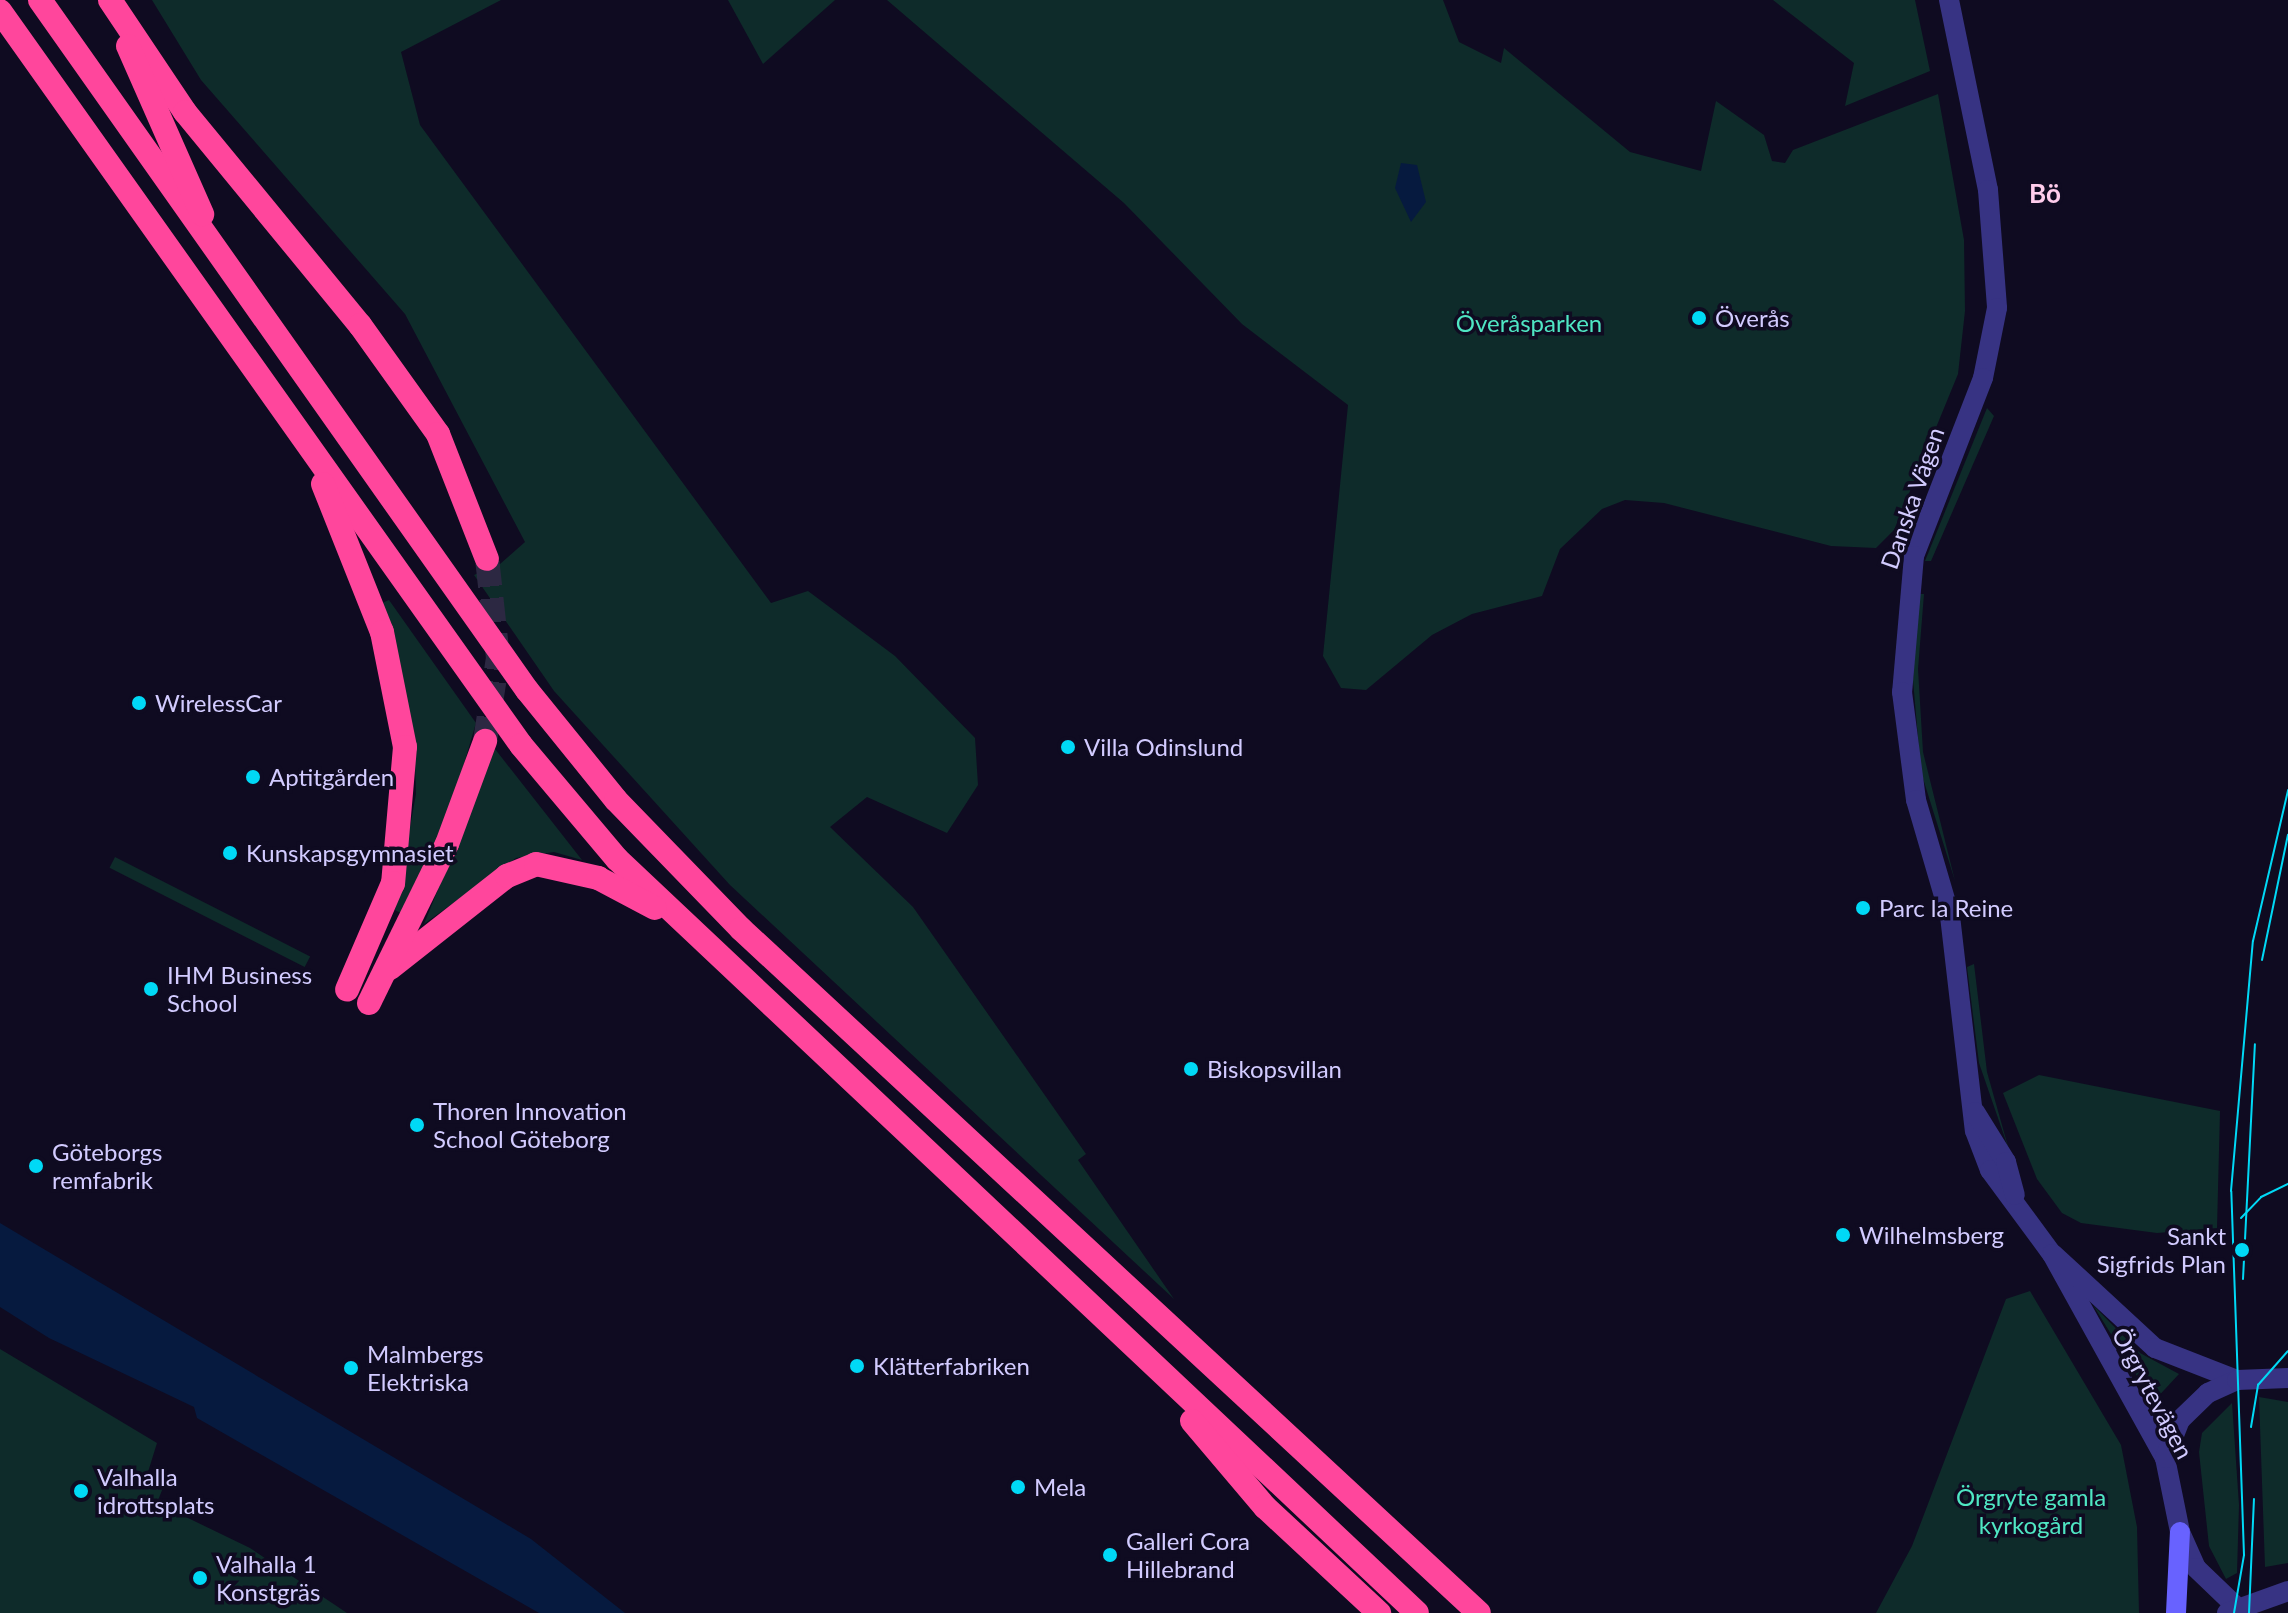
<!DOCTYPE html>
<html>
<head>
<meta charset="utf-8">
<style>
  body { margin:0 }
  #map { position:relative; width:2288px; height:1613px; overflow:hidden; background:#0f0b21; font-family:Lato,sans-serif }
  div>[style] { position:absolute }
  .green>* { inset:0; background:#0e2b2a; transform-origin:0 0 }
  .water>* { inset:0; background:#061a3f }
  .motorway-tunnel>* { height:24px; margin-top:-12px; transform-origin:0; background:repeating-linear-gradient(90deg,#2c2842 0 24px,transparent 0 36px) }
  .tertiary>* { height:20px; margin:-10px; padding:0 10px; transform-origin:10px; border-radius:10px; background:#373383 }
  .secondary>* { height:20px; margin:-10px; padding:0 10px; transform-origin:10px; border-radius:10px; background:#6862ff }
  .motorway>* { height:24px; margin:-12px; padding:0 12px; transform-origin:12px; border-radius:12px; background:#ff469c }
  .tram>* { height:2px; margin:-1px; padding:0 1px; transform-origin:1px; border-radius:1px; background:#00d9f6 }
  .dots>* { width:22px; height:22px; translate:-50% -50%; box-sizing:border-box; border:4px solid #0f0b21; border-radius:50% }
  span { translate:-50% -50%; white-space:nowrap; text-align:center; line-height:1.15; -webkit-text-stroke:7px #0f0b21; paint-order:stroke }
  .poi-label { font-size:24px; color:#d2cbff }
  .left { translate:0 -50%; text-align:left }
  .right { translate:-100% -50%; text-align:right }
  .park-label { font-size:24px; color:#4fe6c3 }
  .street-label { font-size:24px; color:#d2cbff }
  .neighbourhood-label { font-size:26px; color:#ffcdec; font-weight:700 }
</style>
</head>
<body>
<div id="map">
  <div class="green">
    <div style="clip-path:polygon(152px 0,501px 0,401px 52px,420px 125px,771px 603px,808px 591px,895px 656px,975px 738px,978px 785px,947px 833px,867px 797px,830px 827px,913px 907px,1086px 1154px,1078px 1160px,1174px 1299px,730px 885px,554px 691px,474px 575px,500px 564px,525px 542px,405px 314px,201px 80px)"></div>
    <div style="clip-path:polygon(728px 0,835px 0,763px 64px)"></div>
    <div style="clip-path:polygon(887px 0,1443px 0,1459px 42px,1501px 63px,1504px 48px,1630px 152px,1701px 171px,1716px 101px,1764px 135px,1772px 161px,1785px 163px,1793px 150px,1938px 94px,1964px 240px,1965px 311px,1958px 374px,1894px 530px,1876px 548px,1831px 546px,1664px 503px,1625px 500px,1602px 509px,1560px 549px,1542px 596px,1472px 614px,1432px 635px,1366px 690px,1341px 688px,1323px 656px,1348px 405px,1242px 324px,1124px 203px)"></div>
    <div style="clip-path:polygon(1773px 0,1915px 0,1930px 71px,1845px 106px,1854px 63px)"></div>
    <div style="clip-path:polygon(1987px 408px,1994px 416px,1931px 561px,1925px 561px)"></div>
    <div style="clip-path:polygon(1918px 594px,1924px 594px,1918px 669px,1923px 752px,1955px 881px,1921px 772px,1913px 680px)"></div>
    <div style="clip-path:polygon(389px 600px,476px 723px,453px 801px,404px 915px,395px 910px,416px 794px,414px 732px,382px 603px)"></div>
    <div style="clip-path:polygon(495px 749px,582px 860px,554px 852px,516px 858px,424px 924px)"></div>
    <div style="left:115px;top:857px;width:219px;height:12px;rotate:27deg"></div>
    <div style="clip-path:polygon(1974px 964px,1987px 1072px,2009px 1150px,1979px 1063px,1967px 967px)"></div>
    <div style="clip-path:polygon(2039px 1075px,2220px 1111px,2217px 1228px,2157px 1233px,2081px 1223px,2062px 1213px,2037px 1179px,2003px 1093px)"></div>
    <div style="clip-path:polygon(2030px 1291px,2121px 1445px,2137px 1527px,2139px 1613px,1876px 1613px,1912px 1546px,2006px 1299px)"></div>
    <div style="clip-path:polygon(2093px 1305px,2140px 1353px,2179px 1374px,2153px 1402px)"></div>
    <div style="clip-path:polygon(0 1349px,157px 1443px,148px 1472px,166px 1480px,157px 1503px,250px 1548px,347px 1613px,0 1613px)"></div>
    <div style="clip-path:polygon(2259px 1397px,2288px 1402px,2288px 1563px,2265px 1567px)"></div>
    <div style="clip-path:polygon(2232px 1403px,2239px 1505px,2237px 1573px,2226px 1579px,2209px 1546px,2199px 1452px,2202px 1433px)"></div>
  </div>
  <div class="water">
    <div style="clip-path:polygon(1401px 163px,1417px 165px,1426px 202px,1411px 222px,1395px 188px)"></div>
    <div style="clip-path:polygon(0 1223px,531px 1539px,625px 1613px,539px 1613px,197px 1418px,194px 1407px,49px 1338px,0 1307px)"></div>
  </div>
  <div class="motorway-tunnel">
    <div style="left:485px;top:741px;width:84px;rotate:-81.1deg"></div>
    <div style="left:498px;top:658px;width:100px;rotate:-96.3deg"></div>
  </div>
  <div class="tertiary">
    <div style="left:1949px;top:0;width:194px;rotate:78.4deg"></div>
    <div style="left:1988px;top:190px;width:118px;rotate:85.6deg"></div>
    <div style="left:1997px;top:308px;width:71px;rotate:101.3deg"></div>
    <div style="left:1983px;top:378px;width:191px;rotate:111.2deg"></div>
    <div style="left:1914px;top:556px;width:137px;rotate:95deg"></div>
    <div style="left:1902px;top:692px;width:109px;rotate:82.6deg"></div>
    <div style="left:1916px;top:800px;width:121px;rotate:73.7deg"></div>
    <div style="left:1950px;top:916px;width:216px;rotate:83.4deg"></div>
    <div style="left:1975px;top:1131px;width:42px;rotate:69deg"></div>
    <div style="left:1990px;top:1170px;width:104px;rotate:53.6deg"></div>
    <div style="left:2052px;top:1254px;width:233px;rotate:61deg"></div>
    <div style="left:2165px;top:1458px;width:76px;rotate:78.5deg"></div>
    <div style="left:2180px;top:1532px;width:39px;rotate:66deg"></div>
    <div style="left:2196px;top:1568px;width:65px;rotate:43.8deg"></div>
    <div style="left:1975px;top:1112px;width:59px;rotate:58.2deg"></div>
    <div style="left:2006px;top:1162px;width:34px;rotate:75deg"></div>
    <div style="left:2053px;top:1254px;width:139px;rotate:42.7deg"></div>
    <div style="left:2155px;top:1348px;width:88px;rotate:21.3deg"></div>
    <div style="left:2165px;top:1458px;width:41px;rotate:-68.5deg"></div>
    <div style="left:2180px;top:1420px;width:39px;rotate:-44deg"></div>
    <div style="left:2208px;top:1393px;width:32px;rotate:-24deg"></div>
    <div style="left:2237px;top:1380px;width:51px;rotate:-2.2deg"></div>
    <div style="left:2227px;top:1613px;width:65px;rotate:-19.8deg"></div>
  </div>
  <div class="secondary">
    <div style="left:2176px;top:1613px;width:81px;rotate:-87.2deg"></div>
  </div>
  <div class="motorway">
    <div style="left:40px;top:0;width:845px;rotate:54.79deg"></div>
    <div style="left:527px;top:690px;width:141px;rotate:51deg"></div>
    <div style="left:616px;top:800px;width:180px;rotate:45.9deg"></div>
    <div style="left:741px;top:929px;width:1006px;rotate:42.83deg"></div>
    <div style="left:110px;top:0;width:135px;rotate:56.2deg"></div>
    <div style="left:185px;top:112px;width:276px;rotate:50.6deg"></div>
    <div style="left:360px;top:325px;width:134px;rotate:54.4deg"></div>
    <div style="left:438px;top:434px;width:134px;rotate:68.6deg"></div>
    <div style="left:0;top:11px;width:900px;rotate:54.63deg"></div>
    <div style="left:521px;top:745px;width:149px;rotate:49.9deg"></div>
    <div style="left:617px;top:859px;width:1099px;rotate:43.3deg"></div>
    <div style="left:128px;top:46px;width:184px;rotate:66.2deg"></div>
    <div style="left:323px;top:484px;width:159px;rotate:68.3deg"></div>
    <div style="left:382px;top:632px;width:117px;rotate:78.7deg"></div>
    <div style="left:405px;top:747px;width:137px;rotate:95deg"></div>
    <div style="left:393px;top:883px;width:116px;rotate:113.3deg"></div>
    <div style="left:390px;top:968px;width:149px;rotate:-38.2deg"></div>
    <div style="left:507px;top:876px;width:31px;rotate:-22deg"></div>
    <div style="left:536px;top:864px;width:64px;rotate:12.7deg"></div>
    <div style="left:598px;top:878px;width:64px;rotate:27.8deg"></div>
    <div style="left:369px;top:1003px;width:177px;rotate:-63.9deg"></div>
    <div style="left:447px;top:844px;width:110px;rotate:-69.7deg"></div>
    <div style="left:1192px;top:1421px;width:113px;rotate:49.7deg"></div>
    <div style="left:1265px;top:1507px;width:156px;rotate:42.9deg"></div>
  </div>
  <div class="tram">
    <div style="left:2262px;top:960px;width:128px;rotate:-78.3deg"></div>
    <div style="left:2241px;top:1218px;width:29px;rotate:-46deg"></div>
    <div style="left:2261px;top:1197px;width:30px;rotate:-26deg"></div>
    <div style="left:2243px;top:1279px;width:235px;rotate:-87.1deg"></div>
    <div style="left:2251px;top:1427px;width:43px;rotate:-80.5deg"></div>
    <div style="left:2258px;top:1385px;width:45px;rotate:-48.6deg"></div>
    <div style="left:2234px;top:1613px;width:59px;rotate:-80.2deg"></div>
    <div style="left:2244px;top:1555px;width:364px;rotate:-92deg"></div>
    <div style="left:2231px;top:1191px;width:251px;rotate:-85deg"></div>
    <div style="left:2253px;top:941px;width:155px;rotate:-76.9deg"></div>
    <div style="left:2249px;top:1613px;width:114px;rotate:-87.5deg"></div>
  </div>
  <div class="dots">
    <div style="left:1699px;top:318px;background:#00d9f6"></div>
    <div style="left:139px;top:703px;background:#00d9f6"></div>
    <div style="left:1068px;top:747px;background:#00d9f6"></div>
    <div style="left:253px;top:777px;background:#00d9f6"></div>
    <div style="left:230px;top:853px;background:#00d9f6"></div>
    <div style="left:1863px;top:908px;background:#00d9f6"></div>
    <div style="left:151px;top:989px;background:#00d9f6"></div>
    <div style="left:1191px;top:1069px;background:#00d9f6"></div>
    <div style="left:417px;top:1125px;background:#00d9f6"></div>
    <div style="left:36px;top:1166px;background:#00d9f6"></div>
    <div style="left:1843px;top:1235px;background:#00d9f6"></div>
    <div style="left:2242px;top:1250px;background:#00d9f6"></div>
    <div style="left:857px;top:1366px;background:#00d9f6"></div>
    <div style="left:351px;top:1368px;background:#00d9f6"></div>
    <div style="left:1018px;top:1487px;background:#00d9f6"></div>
    <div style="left:81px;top:1491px;background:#00d9f6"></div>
    <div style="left:1110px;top:1555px;background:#00d9f6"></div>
    <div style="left:200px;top:1578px;background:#00d9f6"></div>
  </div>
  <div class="poi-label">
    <span class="left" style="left:1715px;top:318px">Överås</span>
    <span class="left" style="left:155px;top:703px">WirelessCar</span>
    <span class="left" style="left:1084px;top:747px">Villa Odinslund</span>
    <span class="left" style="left:269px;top:777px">Aptitgården</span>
    <span class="left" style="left:246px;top:853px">Kunskapsgymnasiet</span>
    <span class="left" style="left:1879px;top:908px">Parc la Reine</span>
    <span class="left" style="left:167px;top:989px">IHM Business<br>School</span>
    <span class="left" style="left:1207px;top:1069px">Biskopsvillan</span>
    <span class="left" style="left:433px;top:1125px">Thoren Innovation<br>School Göteborg</span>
    <span class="left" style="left:52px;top:1166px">Göteborgs<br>remfabrik</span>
    <span class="left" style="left:1859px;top:1235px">Wilhelmsberg</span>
    <span class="right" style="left:2226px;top:1250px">Sankt<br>Sigfrids Plan</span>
    <span class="left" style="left:367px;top:1368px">Malmbergs<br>Elektriska</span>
    <span class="left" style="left:873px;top:1366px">Klätterfabriken</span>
    <span class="left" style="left:97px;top:1491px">Valhalla<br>idrottsplats</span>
    <span class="left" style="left:1034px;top:1487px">Mela</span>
    <span class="left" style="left:1126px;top:1555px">Galleri Cora<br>Hillebrand</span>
    <span class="left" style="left:216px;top:1578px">Valhalla 1<br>Konstgräs</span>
  </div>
  <div class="park-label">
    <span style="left:1529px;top:323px">Överåsparken</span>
    <span style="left:2031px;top:1511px">Örgryte gamla<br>kyrkogård</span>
  </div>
  <div class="street-label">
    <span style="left:1912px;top:498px;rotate:-71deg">Danska Vägen</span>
    <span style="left:2153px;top:1393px;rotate:62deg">Örgrytevägen</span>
  </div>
  <div class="neighbourhood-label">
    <span style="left:2045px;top:194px">Bö</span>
  </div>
</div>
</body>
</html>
